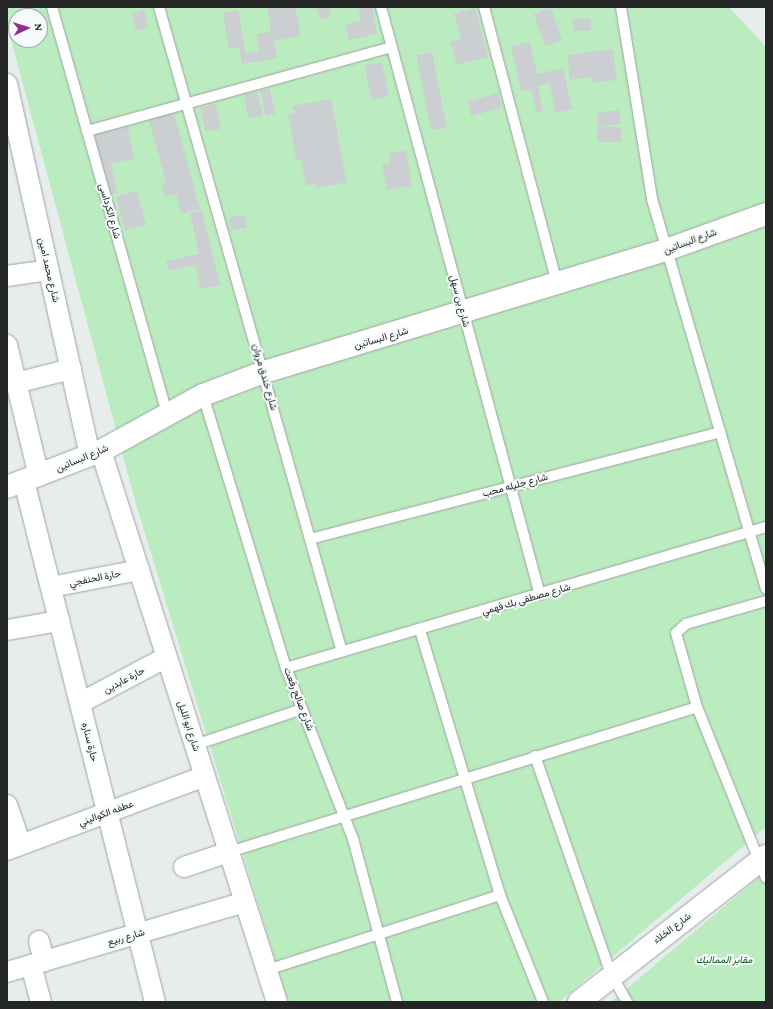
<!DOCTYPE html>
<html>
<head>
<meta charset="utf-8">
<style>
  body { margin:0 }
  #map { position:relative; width:773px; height:1009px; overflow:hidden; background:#e7eded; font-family:"Crimson Pro",Vazirmatn,serif }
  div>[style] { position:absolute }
  .green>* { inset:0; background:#bbecbf }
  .building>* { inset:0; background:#cbcfd1; transform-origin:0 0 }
  .roads { filter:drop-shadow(0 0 1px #9ea3a3) drop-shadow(0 0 1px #9ea3a3) }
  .lane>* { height:10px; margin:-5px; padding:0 5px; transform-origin:5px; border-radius:5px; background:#fff }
  .street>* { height:20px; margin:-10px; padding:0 10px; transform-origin:10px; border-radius:10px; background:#fff }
  .secondary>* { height:22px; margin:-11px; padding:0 11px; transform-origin:11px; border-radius:11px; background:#fff }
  span { translate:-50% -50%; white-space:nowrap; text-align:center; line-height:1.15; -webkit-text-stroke:4px #f5fafa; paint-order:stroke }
  .street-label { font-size:10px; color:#242626 }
  .park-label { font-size:10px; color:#0e5a22; font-style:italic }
  .frame { position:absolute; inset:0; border:8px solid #242626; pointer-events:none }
  .north { position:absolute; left:8px; top:8px; width:40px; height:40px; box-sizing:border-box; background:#f5fafa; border:1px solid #a1a5a5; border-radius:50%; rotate:86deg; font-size:11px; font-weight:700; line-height:16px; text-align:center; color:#242626 }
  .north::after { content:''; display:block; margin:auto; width:14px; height:18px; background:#902c93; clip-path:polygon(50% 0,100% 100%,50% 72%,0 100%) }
</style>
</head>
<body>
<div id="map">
  <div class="green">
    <div style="clip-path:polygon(evenodd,7px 7px,729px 7px,766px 47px,766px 827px,559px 1002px,288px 1002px,136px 504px,7px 25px,7px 7px,16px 16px,40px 16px,40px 40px,16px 40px,16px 16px)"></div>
    <div style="clip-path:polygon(766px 871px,766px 1002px,611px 1002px)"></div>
  </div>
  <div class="building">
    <div style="clip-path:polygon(267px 7px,295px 7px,301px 36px,274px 41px,277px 58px,242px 64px,239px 47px,229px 49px,223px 13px,238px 10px,246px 54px,259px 51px,257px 34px,271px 32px)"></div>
    <div style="clip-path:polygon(316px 7px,329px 7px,331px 16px,320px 19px)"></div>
    <div style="clip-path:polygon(358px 7px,372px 7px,377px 34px,349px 40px,346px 24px,361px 21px)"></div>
    <div style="clip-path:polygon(475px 8px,488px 57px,457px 65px,450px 42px,461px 39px,454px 14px)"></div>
    <div style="left:551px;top:8px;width:34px;height:18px;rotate:71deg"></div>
    <div style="left:144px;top:10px;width:18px;height:13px;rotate:74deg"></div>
    <div style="left:590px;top:18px;width:12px;height:18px;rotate:85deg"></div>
    <div style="clip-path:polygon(530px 42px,537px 74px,563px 68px,572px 109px,556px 113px,549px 83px,538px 86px,543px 111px,536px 113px,531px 89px,521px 91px,511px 46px)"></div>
    <div style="clip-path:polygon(613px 49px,617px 80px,591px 83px,591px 77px,570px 80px,567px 55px)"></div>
    <div style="left:432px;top:52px;width:77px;height:16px;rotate:79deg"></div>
    <div style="left:382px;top:62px;width:35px;height:18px;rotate:78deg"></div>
    <div style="left:270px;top:89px;width:25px;height:10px;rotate:78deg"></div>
    <div style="clip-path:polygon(257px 92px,263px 116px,248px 118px,244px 94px)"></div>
    <div style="left:498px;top:93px;width:15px;height:32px;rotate:74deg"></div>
    <div style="clip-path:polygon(331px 99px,347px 182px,317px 188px,316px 184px,306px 186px,301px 159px,296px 160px,288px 114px,294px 113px,292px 106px)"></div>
    <div style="left:216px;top:104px;width:25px;height:16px;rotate:78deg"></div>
    <div style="left:619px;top:110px;width:14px;height:23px;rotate:82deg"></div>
    <div style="clip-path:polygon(174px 113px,200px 209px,181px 214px,176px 194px,165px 197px,162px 184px,166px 182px,149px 120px)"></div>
    <div style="clip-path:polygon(128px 127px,134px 159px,111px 163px,117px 193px,107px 195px,95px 134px)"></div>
    <div style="left:621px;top:127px;width:15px;height:24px;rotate:90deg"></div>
    <div style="clip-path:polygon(406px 150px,412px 186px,387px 190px,382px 164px,390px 163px,389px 153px)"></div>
    <div style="left:137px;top:191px;width:35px;height:22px;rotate:75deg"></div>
    <div style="clip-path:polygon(202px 210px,220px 285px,200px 289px,195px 265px,169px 271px,166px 261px,199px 254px,190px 213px)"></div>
    <div style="left:245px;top:215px;width:13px;height:16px;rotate:81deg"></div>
  </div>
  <div class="roads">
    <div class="lane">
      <div style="left:52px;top:7px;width:423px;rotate:74.2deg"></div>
      <div style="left:159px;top:7px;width:670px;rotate:74.16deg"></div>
      <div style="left:381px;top:7px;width:609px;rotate:74.87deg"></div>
      <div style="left:484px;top:7px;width:286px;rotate:75.2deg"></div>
      <div style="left:621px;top:7px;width:194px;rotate:80.8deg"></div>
      <div style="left:652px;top:199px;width:406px;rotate:73.7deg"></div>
      <div style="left:87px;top:131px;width:316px;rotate:-15.4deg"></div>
      <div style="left:203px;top:395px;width:285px;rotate:73.1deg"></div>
      <div style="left:286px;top:668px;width:184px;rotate:68.6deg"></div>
      <div style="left:353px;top:839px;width:169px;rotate:74.9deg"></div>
      <div style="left:310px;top:539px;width:424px;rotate:-14.6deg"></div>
      <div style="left:766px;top:601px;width:83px;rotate:164deg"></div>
      <div style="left:686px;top:624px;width:13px;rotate:138deg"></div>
      <div style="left:676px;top:633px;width:77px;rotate:74.2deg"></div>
      <div style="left:697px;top:707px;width:184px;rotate:68deg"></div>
      <div style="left:420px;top:630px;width:277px;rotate:73.2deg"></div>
      <div style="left:500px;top:895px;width:115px;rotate:68.1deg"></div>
      <div style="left:286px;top:668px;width:500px;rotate:-16.37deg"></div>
      <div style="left:195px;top:745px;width:113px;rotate:-18.6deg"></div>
      <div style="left:535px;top:756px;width:231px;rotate:70.8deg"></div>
      <div style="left:611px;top:974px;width:32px;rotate:60deg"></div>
      <div style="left:229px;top:852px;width:490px;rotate:-17.2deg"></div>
      <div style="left:267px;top:970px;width:245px;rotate:-17.8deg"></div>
    </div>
    <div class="street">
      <div style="left:7px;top:84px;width:380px;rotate:77.4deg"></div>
      <div style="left:7px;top:276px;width:42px;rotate:-8.1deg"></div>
      <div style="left:7px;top:345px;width:135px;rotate:76.3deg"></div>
      <div style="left:16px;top:383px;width:57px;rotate:-14.3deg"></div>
      <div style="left:101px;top:451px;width:578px;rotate:72.29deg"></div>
      <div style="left:24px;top:481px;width:537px;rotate:75.89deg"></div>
      <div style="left:51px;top:587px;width:90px;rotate:-10.9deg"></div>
      <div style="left:7px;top:630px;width:53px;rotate:-9.8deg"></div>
      <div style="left:80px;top:703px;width:98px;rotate:-27.9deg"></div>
      <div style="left:7px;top:805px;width:42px;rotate:70.7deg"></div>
      <div style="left:7px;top:850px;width:211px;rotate:-20.5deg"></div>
      <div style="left:184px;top:867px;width:47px;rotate:-18.4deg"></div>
      <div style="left:39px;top:941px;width:21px;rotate:76deg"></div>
      <div style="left:31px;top:965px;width:38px;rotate:75deg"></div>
      <div style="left:7px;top:972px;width:248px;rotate:-16.4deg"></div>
    </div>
    <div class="secondary">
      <div style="left:7px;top:487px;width:101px;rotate:-21deg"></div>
      <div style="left:101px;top:451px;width:116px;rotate:-28.8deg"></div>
      <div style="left:203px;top:395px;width:65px;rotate:-20.7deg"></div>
      <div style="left:264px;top:372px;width:420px;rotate:-16.9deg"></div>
      <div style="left:666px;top:250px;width:106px;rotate:-19.8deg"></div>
      <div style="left:579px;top:1002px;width:237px;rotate:-38deg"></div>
    </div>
  </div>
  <div class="street-label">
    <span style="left:110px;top:211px;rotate:74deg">شارع الكرداسى</span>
    <span style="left:690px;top:241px;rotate:-20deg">شارع البساتين</span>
    <span style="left:49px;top:270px;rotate:77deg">شارع محمد امين</span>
    <span style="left:460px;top:301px;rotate:75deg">شارع بن سهل</span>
    <span style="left:381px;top:338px;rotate:-16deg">شارع البساتين</span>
    <span style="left:265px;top:377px;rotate:74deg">شارع خندق مروان</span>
    <span style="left:82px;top:458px;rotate:-23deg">شارع البساتين</span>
    <span style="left:515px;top:485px;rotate:-15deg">شارع جليله محب</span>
    <span style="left:95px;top:578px;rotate:-11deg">حارة الحنفجي</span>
    <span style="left:526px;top:599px;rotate:-16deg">شارع مصطفى بك فهمي</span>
    <span style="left:124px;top:680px;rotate:-28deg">حارة عابدين</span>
    <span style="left:299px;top:699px;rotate:69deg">شارع صالح رفعت</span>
    <span style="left:189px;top:726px;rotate:72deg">شارع ابو الليل</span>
    <span style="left:90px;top:742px;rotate:76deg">حارة سناره</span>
    <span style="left:106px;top:813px;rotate:-20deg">عطفه الكواليني</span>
    <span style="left:672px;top:928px;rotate:-37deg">شارع الخلاء</span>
    <span style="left:126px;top:937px;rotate:-16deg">شارع ربيع</span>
  </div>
  <div class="park-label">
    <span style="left:724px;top:960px">مقابر المماليك</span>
  </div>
  <div class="frame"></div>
  <div class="north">N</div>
</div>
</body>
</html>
